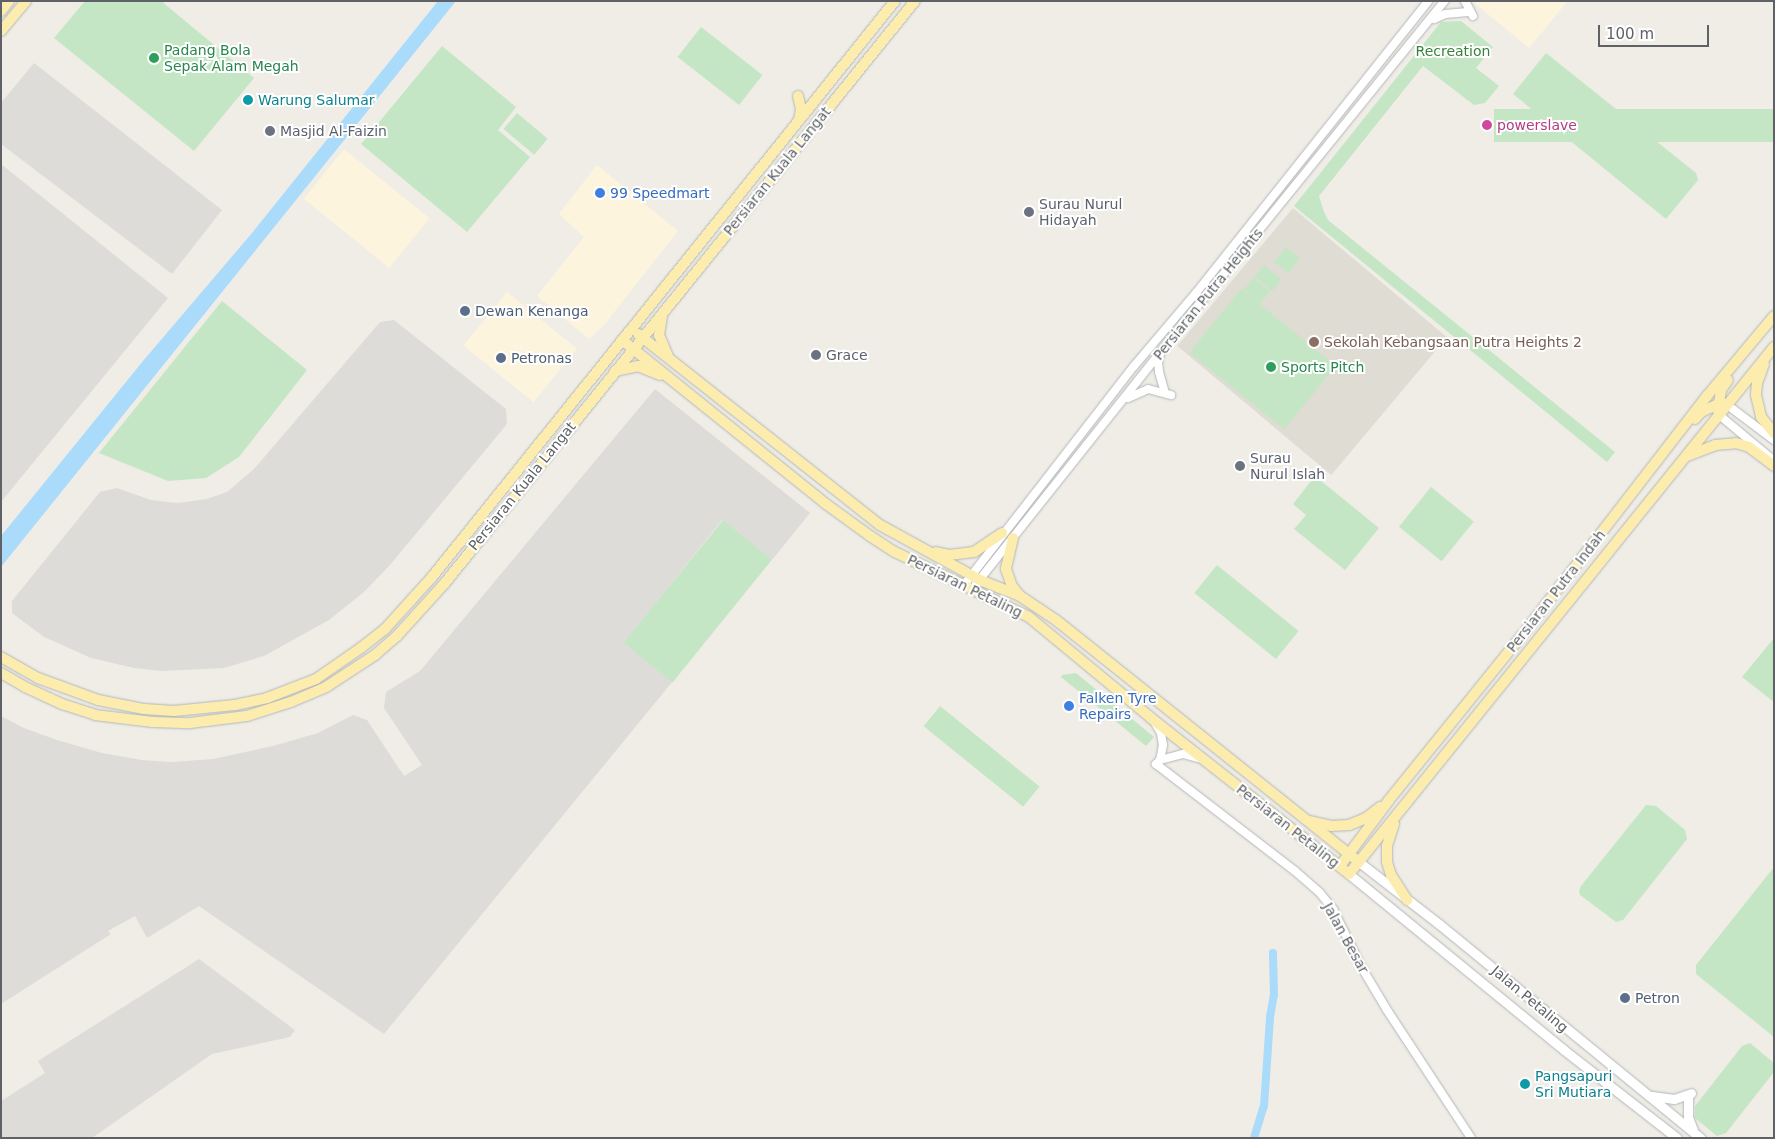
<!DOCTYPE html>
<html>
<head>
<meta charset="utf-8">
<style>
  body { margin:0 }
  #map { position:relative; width:1775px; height:1139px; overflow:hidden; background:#efede6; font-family:"DejaVu Sans",sans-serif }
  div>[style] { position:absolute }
  .commercial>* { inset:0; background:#fdf4de; transform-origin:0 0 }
  .industrial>* { inset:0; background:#dedcd8 }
  .education>* { inset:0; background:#dfdcd4; transform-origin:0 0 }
  .green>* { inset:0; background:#c5e6c4; transform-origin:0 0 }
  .water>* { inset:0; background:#aadbfb }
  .canal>* { height:8px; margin:-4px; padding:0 4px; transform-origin:4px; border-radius:4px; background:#aadbfb }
  .roads { filter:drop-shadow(0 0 1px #b3b7ba) drop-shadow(0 0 1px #b3b7ba) }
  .tertiary>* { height:8px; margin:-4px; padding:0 4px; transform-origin:4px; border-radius:4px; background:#fff }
  .secondary>* { height:9px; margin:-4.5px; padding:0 4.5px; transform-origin:4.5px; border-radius:4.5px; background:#fff }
  .primary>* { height:10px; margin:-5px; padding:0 5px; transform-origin:5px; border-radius:5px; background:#fcedaf }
  .dots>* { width:14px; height:14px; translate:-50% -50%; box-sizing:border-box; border:2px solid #fff; border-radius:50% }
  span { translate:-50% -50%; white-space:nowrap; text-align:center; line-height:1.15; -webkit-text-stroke:4px #fff; paint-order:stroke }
  .leisure-label { font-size:14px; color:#27864d }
  .left { translate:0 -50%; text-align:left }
  .park-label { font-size:14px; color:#38823a }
  .culture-label { font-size:14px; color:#0d838f }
  .hotel-label { font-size:14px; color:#b23c85 }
  .worship-label { font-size:14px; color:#5b616d }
  .street-label { font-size:14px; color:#5e6266 }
  .shop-label { font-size:14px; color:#366cbe }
  .service-label { font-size:14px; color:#4e5e75 }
  .education-label { font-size:14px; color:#785e54 }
  .frame { position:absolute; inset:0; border:2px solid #5e6266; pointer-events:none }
  .scale { position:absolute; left:1598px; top:25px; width:111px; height:22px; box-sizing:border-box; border:2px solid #5e6266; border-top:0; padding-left:6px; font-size:15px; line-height:18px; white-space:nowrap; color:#5e6266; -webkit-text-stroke:4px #fff; paint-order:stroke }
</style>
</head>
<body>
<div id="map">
  <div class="commercial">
    <div style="clip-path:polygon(1472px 1px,1567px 1px,1567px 2px,1529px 48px)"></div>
    <div style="left:344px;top:149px;width:110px;height:64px;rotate:39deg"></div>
    <div style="clip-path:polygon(597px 165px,678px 231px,604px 325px,589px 339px,537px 296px,584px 237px,559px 214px)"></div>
    <div style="left:507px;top:292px;width:90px;height:69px;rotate:39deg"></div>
  </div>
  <div class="industrial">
    <div style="clip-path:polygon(34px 63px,222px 210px,172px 274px,1px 144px,1px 103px)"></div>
    <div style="clip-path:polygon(1px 164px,168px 298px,1px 502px)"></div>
    <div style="clip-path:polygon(394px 320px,506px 409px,507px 424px,390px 565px,364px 592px,329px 620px,264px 656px,224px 668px,162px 671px,134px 668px,91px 658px,44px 637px,12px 613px,12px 601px,100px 492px,117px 488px,151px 500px,177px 503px,207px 499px,227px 492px,254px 469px,380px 322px)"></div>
    <div style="clip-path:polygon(655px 389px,810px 513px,772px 560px,722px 520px,624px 643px,673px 681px,384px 1034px,199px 906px,147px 938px,135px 916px,108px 931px,111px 934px,1px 1004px,1px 716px,24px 728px,57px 740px,102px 753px,142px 760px,171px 762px,213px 759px,273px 746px,318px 733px,353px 715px,367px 720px,404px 776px,422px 765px,384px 708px,386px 692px,420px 671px)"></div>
    <div style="clip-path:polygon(199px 959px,295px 1030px,290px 1037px,212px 1054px,92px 1138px,1px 1138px,1px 1101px,45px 1073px,38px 1061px)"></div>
  </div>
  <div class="education">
    <div style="left:1293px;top:208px;width:201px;height:180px;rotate:40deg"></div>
  </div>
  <div class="green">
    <div style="clip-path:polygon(85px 1px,161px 1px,254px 78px,194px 151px,54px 38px)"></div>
    <div style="clip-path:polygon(1461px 21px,1493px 47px,1476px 68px,1499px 86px,1485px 103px,1474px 105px,1423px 66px,1319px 196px,1324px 212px,1328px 220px,1615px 452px,1607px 462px,1294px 206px,1441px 22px)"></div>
    <div style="left:701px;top:27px;width:78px;height:38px;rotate:38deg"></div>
    <div style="clip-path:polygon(442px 46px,516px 107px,498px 130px,530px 157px,467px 232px,361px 144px)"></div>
    <div style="clip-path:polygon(1546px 53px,1696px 173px,1698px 180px,1666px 219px,1513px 94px)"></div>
    <div style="left:1774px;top:109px;width:33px;height:280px;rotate:90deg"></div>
    <div style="left:517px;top:113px;width:40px;height:21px;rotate:40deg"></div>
    <div style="left:1286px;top:247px;width:18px;height:19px;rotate:38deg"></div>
    <div style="left:1264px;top:265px;width:23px;height:15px;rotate:40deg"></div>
    <div style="left:1254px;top:278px;width:21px;height:16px;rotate:41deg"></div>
    <div style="left:1241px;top:289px;width:122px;height:82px;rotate:39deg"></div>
    <div style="clip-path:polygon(222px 301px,307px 370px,239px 457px,206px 478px,168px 481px,99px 453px)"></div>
    <div style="clip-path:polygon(1315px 476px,1379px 528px,1345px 570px,1294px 529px,1306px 515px,1293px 504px)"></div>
    <div style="left:1431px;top:487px;width:55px;height:51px;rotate:39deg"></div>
    <div style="left:723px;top:520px;width:63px;height:158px;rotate:39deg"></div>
    <div style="left:1217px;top:565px;width:105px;height:36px;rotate:39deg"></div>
    <div style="clip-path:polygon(1774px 638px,1774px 702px,1742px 677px)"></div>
    <div style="clip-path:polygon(1076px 673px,1154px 737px,1146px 746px,1061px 677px,1062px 675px)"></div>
    <div style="left:940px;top:706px;width:128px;height:26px;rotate:39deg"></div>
    <div style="clip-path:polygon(1646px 805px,1656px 806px,1685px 830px,1687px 839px,1623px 920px,1616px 922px,1580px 895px,1579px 891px,1581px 886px)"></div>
    <div style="clip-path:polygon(1774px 867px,1774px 1037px,1696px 974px,1696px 965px)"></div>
    <div style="clip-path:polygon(1750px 1043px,1774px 1063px,1774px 1072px,1726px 1133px,1717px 1136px,1695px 1118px,1695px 1106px,1742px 1046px)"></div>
  </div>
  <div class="water">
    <div style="clip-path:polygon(438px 1px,456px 1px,1px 567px,1px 536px,143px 361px,252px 233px)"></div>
  </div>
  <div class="canal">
    <div style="left:1254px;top:1138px;width:34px;rotate:-73deg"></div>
    <div style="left:1264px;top:1106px;width:89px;rotate:-86.1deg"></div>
    <div style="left:1270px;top:1017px;width:22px;rotate:-80deg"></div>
    <div style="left:1274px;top:995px;width:42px;rotate:-91.4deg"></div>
  </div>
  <div class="roads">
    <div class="tertiary">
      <div style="left:1465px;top:1px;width:17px;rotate:62deg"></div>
      <div style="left:1434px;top:19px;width:12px;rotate:-24deg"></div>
      <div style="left:1445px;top:14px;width:23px;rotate:-5deg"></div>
      <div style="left:1160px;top:355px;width:7px;rotate:106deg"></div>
      <div style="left:1158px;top:362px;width:10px;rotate:84deg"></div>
      <div style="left:1159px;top:372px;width:19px;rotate:74deg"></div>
      <div style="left:1128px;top:398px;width:22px;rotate:-24deg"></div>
      <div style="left:1148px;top:389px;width:24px;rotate:15deg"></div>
      <div style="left:1726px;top:404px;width:60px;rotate:36.9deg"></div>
      <div style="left:1718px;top:414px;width:70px;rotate:39.8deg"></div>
      <div style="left:976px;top:584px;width:332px;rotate:-51.5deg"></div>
      <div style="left:1183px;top:324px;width:416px;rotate:-51deg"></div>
      <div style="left:964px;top:585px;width:277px;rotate:-52.2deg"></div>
      <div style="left:1134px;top:366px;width:96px;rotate:-49.7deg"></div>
      <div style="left:1196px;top:293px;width:373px;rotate:-51.5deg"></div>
      <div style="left:1155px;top:723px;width:12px;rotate:59deg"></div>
      <div style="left:1161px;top:733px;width:12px;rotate:81deg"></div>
      <div style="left:1163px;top:745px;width:15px;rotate:101deg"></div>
      <div style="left:1160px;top:760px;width:6px;rotate:135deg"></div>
      <div style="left:1156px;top:764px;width:175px;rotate:37.6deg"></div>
      <div style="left:1295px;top:871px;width:33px;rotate:41deg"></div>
      <div style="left:1320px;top:893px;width:21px;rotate:51deg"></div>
      <div style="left:1333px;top:909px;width:66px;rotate:63.8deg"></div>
      <div style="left:1362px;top:968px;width:49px;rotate:59.2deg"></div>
      <div style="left:1387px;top:1010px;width:153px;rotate:56.7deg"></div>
      <div style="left:1160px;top:760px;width:24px;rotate:-15deg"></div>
      <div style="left:1183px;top:754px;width:16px;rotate:15deg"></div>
    </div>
    <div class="secondary">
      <div style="left:1359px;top:862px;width:101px;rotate:37.8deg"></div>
      <div style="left:1439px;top:924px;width:338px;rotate:39.3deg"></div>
      <div style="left:1349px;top:874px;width:278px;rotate:39.3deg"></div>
      <div style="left:1564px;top:1050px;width:143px;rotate:37.9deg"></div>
      <div style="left:1652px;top:1096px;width:22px;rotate:8deg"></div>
      <div style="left:1674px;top:1099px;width:18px;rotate:-19deg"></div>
      <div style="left:1688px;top:1096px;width:21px;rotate:90deg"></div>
      <div style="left:1688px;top:1117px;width:14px;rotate:69deg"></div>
    </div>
    <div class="primary">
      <div style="left:1px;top:11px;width:13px;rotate:-51deg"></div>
      <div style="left:1px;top:31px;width:39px;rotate:-50deg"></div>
      <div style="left:798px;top:96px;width:13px;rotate:77deg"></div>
      <div style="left:801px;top:109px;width:11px;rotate:100deg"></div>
      <div style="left:662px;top:316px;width:19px;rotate:99deg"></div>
      <div style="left:659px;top:335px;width:23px;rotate:67deg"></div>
      <div style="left:638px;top:334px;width:308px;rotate:38.3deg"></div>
      <div style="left:880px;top:525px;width:114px;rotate:28.8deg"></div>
      <div style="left:980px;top:580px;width:43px;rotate:21.8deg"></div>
      <div style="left:1020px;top:596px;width:43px;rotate:33.7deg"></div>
      <div style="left:1056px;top:620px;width:388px;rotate:38.6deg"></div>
      <div style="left:622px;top:340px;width:262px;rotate:38.8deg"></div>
      <div style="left:826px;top:504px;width:54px;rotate:36deg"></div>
      <div style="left:870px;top:536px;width:30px;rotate:33deg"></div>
      <div style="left:895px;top:552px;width:149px;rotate:25.9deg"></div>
      <div style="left:1029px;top:617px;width:158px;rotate:39.6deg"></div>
      <div style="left:1151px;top:718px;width:252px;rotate:38.2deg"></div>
      <div style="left:1349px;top:874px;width:677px;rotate:-51.12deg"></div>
      <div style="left:1764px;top:364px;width:20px;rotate:110deg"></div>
      <div style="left:1757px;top:383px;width:12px;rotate:95deg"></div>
      <div style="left:1756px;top:395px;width:23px;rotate:77deg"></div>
      <div style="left:1761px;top:417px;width:21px;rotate:51deg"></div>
      <div style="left:615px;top:371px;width:24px;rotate:-12deg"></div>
      <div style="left:638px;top:366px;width:24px;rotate:22deg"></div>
      <div style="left:1718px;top:411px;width:21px;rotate:-82deg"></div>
      <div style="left:1721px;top:390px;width:12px;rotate:-55deg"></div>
      <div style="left:1695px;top:419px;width:9px;rotate:-49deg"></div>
      <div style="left:1701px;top:412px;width:19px;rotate:-25deg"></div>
      <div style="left:1718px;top:404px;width:8px"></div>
      <div style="left:1687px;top:456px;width:30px;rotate:-21deg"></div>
      <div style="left:1715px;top:445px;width:21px;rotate:-5deg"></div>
      <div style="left:1736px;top:443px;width:14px;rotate:17deg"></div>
      <div style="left:1749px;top:447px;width:31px;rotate:37deg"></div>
      <div style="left:1013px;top:538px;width:32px;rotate:103deg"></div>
      <div style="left:1006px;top:569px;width:18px;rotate:71deg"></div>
      <div style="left:1012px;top:586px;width:11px;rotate:52deg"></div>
      <div style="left:936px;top:552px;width:13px;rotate:13deg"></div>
      <div style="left:949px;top:555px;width:25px;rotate:-7deg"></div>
      <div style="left:974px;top:552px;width:34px;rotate:-34deg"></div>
      <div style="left:1px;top:657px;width:43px;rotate:29.6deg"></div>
      <div style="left:38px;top:678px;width:64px;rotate:20.1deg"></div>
      <div style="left:98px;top:700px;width:47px;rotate:11.1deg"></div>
      <div style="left:144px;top:709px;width:30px;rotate:4deg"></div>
      <div style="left:174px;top:711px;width:61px;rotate:-5.6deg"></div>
      <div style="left:235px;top:705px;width:33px;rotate:-12deg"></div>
      <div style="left:267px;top:698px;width:53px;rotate:-21.2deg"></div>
      <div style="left:316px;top:679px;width:56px;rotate:-34.8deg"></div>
      <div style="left:362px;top:647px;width:29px;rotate:-38deg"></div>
      <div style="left:385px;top:629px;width:70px;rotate:-47.9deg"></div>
      <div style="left:432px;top:577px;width:739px;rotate:-51.21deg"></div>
      <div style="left:1px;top:673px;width:28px;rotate:30deg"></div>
      <div style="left:25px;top:687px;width:41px;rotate:24.7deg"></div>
      <div style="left:62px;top:704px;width:35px;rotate:18deg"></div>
      <div style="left:95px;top:715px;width:58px;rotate:6.9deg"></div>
      <div style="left:153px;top:722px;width:37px;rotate:2deg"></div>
      <div style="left:190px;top:723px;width:57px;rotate:-7deg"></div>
      <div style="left:247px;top:716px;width:46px;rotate:-17.7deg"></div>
      <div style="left:291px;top:702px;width:38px;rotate:-23deg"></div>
      <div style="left:326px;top:687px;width:59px;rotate:-33.1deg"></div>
      <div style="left:375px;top:655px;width:29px;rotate:-41deg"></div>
      <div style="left:397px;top:636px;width:72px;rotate:-47.8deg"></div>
      <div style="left:445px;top:583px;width:748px;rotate:-51.08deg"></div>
      <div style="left:1310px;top:821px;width:22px;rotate:13deg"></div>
      <div style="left:1331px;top:826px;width:18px;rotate:-3deg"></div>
      <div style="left:1349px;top:825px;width:18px;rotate:-22deg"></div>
      <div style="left:1366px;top:818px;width:18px;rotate:-38deg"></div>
      <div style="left:1394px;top:824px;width:22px;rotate:108deg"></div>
      <div style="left:1387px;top:845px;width:17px;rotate:90deg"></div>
      <div style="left:1387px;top:862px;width:14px;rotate:73deg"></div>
      <div style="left:1391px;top:875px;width:30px;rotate:57deg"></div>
      <div style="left:1340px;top:866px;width:82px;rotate:-53.4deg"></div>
      <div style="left:1389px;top:800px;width:213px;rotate:-51.1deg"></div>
      <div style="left:1523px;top:634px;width:301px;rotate:-52.3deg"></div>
      <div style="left:1707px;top:396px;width:104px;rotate:-50.1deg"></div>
    </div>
  </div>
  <div class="dots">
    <div style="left:154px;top:58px;background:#2e9e5b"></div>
    <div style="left:248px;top:100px;background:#0f9aa8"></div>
    <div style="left:1487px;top:125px;background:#d1479c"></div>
    <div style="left:270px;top:131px;background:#6b7280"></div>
    <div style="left:600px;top:193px;background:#3f7fe0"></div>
    <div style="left:1029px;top:212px;background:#6b7280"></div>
    <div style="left:465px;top:311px;background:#5c6f8a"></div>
    <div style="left:1314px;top:342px;background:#8d6e63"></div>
    <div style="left:816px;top:355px;background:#6b7280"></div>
    <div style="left:501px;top:358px;background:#5c6f8a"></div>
    <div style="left:1271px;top:367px;background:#2e9e5b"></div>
    <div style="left:1240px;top:466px;background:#6b7280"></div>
    <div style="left:1069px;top:706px;background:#3f7fe0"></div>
    <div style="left:1625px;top:998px;background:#5c6f8a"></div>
    <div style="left:1525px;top:1084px;background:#0f9aa8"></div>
  </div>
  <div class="leisure-label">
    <span class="left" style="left:164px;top:58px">Padang Bola<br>Sepak Alam Megah</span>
    <span class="left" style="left:1281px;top:367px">Sports Pitch</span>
  </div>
  <div class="park-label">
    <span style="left:1453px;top:51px">Recreation</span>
  </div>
  <div class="culture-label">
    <span class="left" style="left:258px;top:100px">Warung Salumar</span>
    <span class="left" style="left:1535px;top:1084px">Pangsapuri<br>Sri Mutiara</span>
  </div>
  <div class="hotel-label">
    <span class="left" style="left:1497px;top:125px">powerslave</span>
  </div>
  <div class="worship-label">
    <span class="left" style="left:280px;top:131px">Masjid Al-Faizin</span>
    <span class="left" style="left:1039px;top:212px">Surau Nurul<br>Hidayah</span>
    <span class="left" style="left:826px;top:355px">Grace</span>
    <span class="left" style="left:1250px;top:466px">Surau<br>Nurul Islah</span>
  </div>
  <div class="street-label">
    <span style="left:777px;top:171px;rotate:-51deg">Persiaran Kuala Langat</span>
    <span style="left:1208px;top:294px;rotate:-51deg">Persiaran Putra Heights</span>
    <span style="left:522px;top:486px;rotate:-51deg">Persiaran Kuala Langat</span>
    <span style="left:965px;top:586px;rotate:26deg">Persiaran Petaling</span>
    <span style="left:1556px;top:591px;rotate:-52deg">Persiaran Putra Indah</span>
    <span style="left:1288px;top:826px;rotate:38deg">Persiaran Petaling</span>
    <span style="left:1346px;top:938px;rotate:61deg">Jalan Besar</span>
    <span style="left:1530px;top:999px;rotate:40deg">Jalan Petaling</span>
  </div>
  <div class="shop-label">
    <span class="left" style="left:610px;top:193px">99 Speedmart</span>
    <span class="left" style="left:1079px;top:706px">Falken Tyre<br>Repairs</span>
  </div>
  <div class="service-label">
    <span class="left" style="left:475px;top:311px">Dewan Kenanga</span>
    <span class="left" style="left:511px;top:358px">Petronas</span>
    <span class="left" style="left:1635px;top:998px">Petron</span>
  </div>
  <div class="education-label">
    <span class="left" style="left:1324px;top:342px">Sekolah Kebangsaan Putra Heights 2</span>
  </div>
  <div class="frame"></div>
  <div class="scale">100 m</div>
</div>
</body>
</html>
